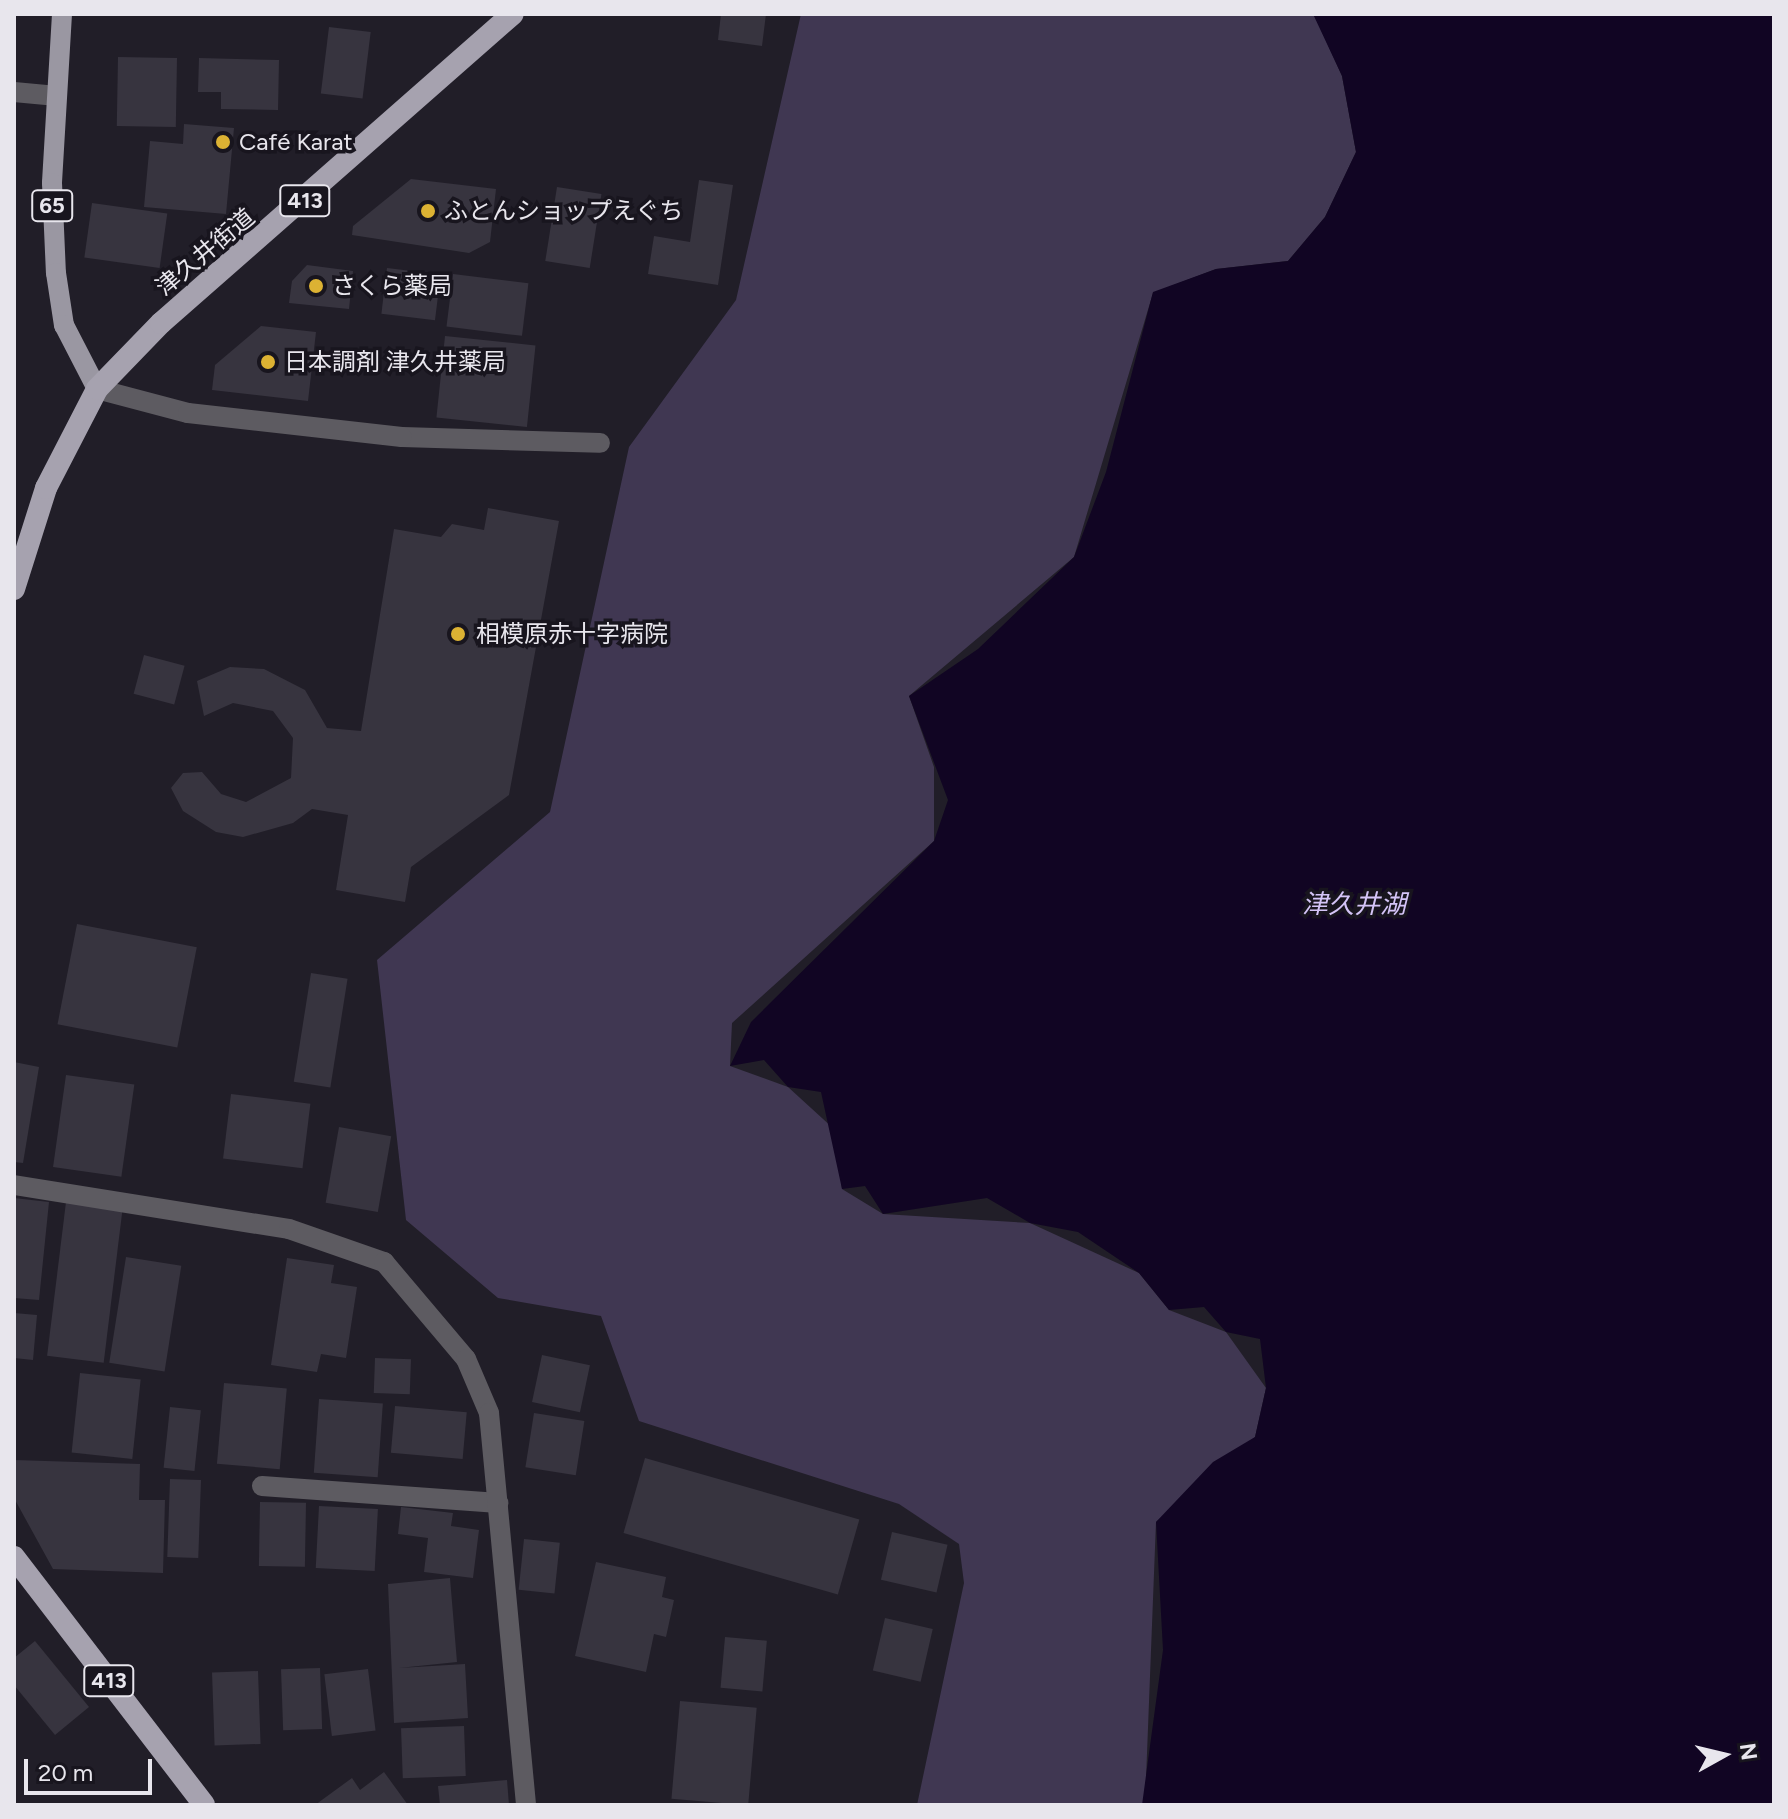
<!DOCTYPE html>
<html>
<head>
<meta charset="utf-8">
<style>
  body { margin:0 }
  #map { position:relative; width:1788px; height:1819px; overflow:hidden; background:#211e28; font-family:Figtree,"Noto Sans JP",sans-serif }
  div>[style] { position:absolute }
  .green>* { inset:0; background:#403752 }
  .water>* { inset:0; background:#110523 }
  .building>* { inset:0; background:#37343f; transform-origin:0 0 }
  .service>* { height:20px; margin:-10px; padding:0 10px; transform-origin:10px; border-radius:10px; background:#5d5b61 }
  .minor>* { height:20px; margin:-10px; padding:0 10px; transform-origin:10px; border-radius:10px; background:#5d5b61 }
  .tertiary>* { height:20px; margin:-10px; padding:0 10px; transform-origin:10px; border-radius:10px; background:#5d5b61 }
  .primary>* { height:20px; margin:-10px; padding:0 10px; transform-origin:10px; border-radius:10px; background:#9a97a2 }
  .trunk>* { height:22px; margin:-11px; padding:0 11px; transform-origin:11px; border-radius:11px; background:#a6a2af }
  .dots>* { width:22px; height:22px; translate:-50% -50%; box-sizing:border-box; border:4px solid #18151e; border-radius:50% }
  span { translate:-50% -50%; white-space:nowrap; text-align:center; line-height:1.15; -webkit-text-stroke:7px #18151e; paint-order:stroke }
  .shield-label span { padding:2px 6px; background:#18151e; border:2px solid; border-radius:6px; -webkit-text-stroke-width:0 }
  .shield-label { font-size:22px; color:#e8e6ed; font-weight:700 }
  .poi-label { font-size:24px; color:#e8e6ed }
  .left { translate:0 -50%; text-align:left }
  .street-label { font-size:24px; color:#e8e6ed }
  .water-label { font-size:26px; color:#d4c4f7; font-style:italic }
  .frame { position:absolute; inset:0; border:16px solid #e8e6ed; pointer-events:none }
  .north { position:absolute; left:1684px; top:1715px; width:80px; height:80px; -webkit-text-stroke:6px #18151e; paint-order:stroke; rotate:82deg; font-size:22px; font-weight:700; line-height:32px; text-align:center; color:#e8e6ed }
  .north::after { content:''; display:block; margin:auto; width:28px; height:36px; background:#e8e6ed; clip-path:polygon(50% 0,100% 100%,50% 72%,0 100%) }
  .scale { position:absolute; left:24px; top:1759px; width:128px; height:36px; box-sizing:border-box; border:4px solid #e8e6ed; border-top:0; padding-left:10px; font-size:24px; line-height:28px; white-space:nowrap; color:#e8e6ed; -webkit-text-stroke:6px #18151e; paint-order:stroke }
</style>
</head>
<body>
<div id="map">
  <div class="green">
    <div style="clip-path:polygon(801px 14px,1314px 14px,1342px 76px,1356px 152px,1325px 217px,1288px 261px,1216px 269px,1153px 293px,1074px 557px,909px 696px,934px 767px,934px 841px,732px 1023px,730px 1066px,788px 1087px,834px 1129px,842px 1189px,883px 1214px,1030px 1223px,1139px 1273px,1169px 1310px,1226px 1332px,1266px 1388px,1255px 1437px,1156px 1522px,1145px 1805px,917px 1805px,964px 1583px,959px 1544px,899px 1504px,639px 1421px,601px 1316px,498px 1298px,406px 1220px,377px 960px,550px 812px,629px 447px,736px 300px)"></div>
  </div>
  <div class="water">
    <div style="clip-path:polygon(1313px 14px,1774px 14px,1774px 1805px,1142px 1805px,1163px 1650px,1156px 1522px,1213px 1462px,1255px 1437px,1266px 1388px,1260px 1339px,1226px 1332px,1204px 1307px,1169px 1310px,1139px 1273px,1078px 1232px,1030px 1223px,987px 1198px,883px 1214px,865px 1186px,842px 1189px,821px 1092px,788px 1087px,764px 1060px,730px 1066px,751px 1022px,934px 841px,948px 800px,909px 696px,978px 649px,1074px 557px,1106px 472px,1153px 292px,1216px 269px,1288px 261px,1325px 217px,1356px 152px,1342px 76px)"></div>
  </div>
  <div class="building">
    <div style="clip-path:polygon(721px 14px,766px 14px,762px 46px,718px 40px)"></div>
    <div style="left:329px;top:27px;width:42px;height:67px;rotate:7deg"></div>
    <div style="left:118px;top:57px;width:59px;height:69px;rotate:1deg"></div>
    <div style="clip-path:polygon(199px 58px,279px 60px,278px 110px,221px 109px,221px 92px,198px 92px)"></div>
    <div style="clip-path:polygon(184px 124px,234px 128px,226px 214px,144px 207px,150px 141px,183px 144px)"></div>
    <div style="clip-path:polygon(411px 179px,496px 189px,490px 242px,469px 253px,352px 235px,353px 226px)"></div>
    <div style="clip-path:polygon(699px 180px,733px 185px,718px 285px,648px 274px,654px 236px,690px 242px)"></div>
    <div style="left:557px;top:187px;width:45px;height:75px;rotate:9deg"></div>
    <div style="left:92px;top:203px;width:76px;height:55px;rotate:8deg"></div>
    <div style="clip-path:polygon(307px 265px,353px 271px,349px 309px,289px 303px,292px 281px)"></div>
    <div style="left:387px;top:268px;width:54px;height:46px;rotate:7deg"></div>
    <div style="left:453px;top:274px;width:76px;height:53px;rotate:7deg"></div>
    <div style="clip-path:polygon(261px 326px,316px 332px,308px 401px,212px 390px,215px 365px)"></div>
    <div style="left:445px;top:336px;width:91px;height:82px;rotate:6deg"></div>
    <div style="clip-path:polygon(488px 508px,559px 521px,509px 795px,411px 867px,405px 902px,336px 890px,348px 815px,312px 809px,293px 823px,243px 837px,216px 832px,183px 811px,171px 788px,183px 773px,202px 772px,221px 794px,246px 802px,291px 778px,293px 738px,273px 711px,233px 703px,204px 716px,197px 681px,230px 667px,264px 669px,305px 690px,327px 728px,361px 731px,394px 529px,441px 537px,452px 524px,484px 530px)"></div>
    <div style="left:144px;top:655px;width:42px;height:40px;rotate:15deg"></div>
    <div style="left:77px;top:924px;width:122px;height:102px;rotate:11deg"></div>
    <div style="left:311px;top:973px;width:37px;height:110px;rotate:9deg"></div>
    <div style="clip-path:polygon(14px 1062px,39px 1067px,23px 1163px,14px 1162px)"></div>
    <div style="left:66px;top:1075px;width:69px;height:93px;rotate:8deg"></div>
    <div style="left:231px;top:1094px;width:80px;height:65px;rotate:7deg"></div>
    <div style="left:339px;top:1127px;width:53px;height:77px;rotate:10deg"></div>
    <div style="clip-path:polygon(14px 1198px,49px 1202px,39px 1300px,14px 1298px)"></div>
    <div style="left:66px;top:1202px;width:57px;height:155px;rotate:7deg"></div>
    <div style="left:126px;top:1257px;width:56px;height:107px;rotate:9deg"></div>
    <div style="clip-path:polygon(287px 1258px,334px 1265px,331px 1283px,357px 1287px,346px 1358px,321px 1354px,317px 1372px,271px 1365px)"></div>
    <div style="clip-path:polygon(14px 1313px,37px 1315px,33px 1360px,14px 1358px)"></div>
    <div style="left:542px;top:1355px;width:49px;height:48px;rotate:12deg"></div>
    <div style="left:375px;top:1358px;width:36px;height:35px;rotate:2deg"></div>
    <div style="left:80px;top:1373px;width:61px;height:80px;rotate:6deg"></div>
    <div style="left:224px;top:1383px;width:63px;height:81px;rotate:5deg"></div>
    <div style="left:319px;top:1399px;width:64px;height:74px;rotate:4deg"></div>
    <div style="left:395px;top:1406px;width:72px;height:47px;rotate:5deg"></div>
    <div style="left:170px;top:1407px;width:31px;height:61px;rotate:6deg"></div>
    <div style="left:534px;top:1413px;width:51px;height:55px;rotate:9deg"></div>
    <div style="left:645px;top:1458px;width:223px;height:78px;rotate:16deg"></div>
    <div style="clip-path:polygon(14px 1460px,140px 1464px,139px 1500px,165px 1500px,163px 1573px,53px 1569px,14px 1498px)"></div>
    <div style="left:170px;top:1479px;width:31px;height:78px;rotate:2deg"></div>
    <div style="left:260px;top:1502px;width:46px;height:64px;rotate:1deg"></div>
    <div style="left:319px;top:1506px;width:59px;height:62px;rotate:3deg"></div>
    <div style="clip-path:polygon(401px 1507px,453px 1513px,451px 1526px,479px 1530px,473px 1578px,424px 1572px,428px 1538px,398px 1534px)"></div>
    <div style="left:892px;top:1532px;width:57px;height:49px;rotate:13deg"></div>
    <div style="left:524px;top:1539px;width:36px;height:51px;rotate:6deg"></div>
    <div style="clip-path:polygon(596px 1562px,666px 1577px,662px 1597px,674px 1600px,666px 1637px,654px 1634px,646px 1672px,575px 1656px)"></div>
    <div style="clip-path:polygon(450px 1578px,457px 1662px,399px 1668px,465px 1664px,468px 1718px,394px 1723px,388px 1584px)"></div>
    <div style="left:885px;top:1618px;width:49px;height:54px;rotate:13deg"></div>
    <div style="left:725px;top:1637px;width:42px;height:51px;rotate:5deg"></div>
    <div style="clip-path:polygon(35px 1641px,89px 1707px,55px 1735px,14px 1685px,14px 1658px)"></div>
    <div style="left:320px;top:1668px;width:61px;height:39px;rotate:88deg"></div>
    <div style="left:368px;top:1669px;width:62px;height:44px;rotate:83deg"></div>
    <div style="left:258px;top:1671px;width:73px;height:46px;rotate:88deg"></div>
    <div style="left:680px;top:1701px;width:77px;height:98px;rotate:5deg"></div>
    <div style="left:464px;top:1726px;width:50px;height:63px;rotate:88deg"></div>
    <div style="clip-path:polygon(384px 1772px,408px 1805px,315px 1805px,352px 1778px,360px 1790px)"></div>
    <div style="clip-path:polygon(507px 1780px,509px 1805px,440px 1805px,438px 1786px)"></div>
  </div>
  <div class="service">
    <div style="left:14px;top:92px;width:43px;rotate:5.3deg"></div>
    <div style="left:262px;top:1486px;width:237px;rotate:4.1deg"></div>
  </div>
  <div class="minor">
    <div style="left:402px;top:437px;width:198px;rotate:1.7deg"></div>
    <div style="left:14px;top:1185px;width:278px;rotate:9.1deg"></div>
    <div style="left:289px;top:1229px;width:101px;rotate:19.2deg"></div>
    <div style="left:384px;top:1262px;width:127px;rotate:49.8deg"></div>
    <div style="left:466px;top:1359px;width:59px;rotate:66.9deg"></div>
    <div style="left:489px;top:1413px;width:394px;rotate:84.6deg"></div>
  </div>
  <div class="tertiary">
    <div style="left:97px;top:389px;width:94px;rotate:14.8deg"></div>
    <div style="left:188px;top:413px;width:215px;rotate:6.4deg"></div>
  </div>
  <div class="primary">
    <div style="left:62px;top:14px;width:169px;rotate:93.4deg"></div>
    <div style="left:52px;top:183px;width:90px;rotate:87.5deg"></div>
    <div style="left:56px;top:273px;width:53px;rotate:81.3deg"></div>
    <div style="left:64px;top:325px;width:72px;rotate:62.7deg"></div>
  </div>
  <div class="trunk">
    <div style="left:14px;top:589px;width:106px;rotate:-72.4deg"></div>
    <div style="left:46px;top:488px;width:111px;rotate:-62.7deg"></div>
    <div style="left:97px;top:389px;width:92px;rotate:-45.9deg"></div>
    <div style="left:161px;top:323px;width:468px;rotate:-41.3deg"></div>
    <div style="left:14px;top:1557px;width:312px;rotate:52.5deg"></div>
  </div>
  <div class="dots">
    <div style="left:223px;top:142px;background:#dcb233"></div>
    <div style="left:428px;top:211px;background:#dcb233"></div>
    <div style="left:316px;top:286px;background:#dcb233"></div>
    <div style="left:268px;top:362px;background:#dcb233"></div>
    <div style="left:458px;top:634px;background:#dcb233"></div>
  </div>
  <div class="shield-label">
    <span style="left:305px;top:201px">413</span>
    <span style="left:52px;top:206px">65</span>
    <span style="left:109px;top:1681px">413</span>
  </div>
  <div class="poi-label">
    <span class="left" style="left:239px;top:142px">Café Karat</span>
    <span class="left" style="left:444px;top:211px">ふとんショップえぐち</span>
    <span class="left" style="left:332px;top:286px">さくら薬局</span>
    <span class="left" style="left:284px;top:362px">日本調剤 津久井薬局</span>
    <span class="left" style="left:476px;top:634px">相模原赤十字病院</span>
  </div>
  <div class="street-label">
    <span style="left:205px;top:252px;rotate:-40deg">津久井街道</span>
  </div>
  <div class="water-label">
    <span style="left:1354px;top:905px">津久井湖</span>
  </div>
  <div class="frame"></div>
  <div class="north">N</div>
  <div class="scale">20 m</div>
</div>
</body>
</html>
